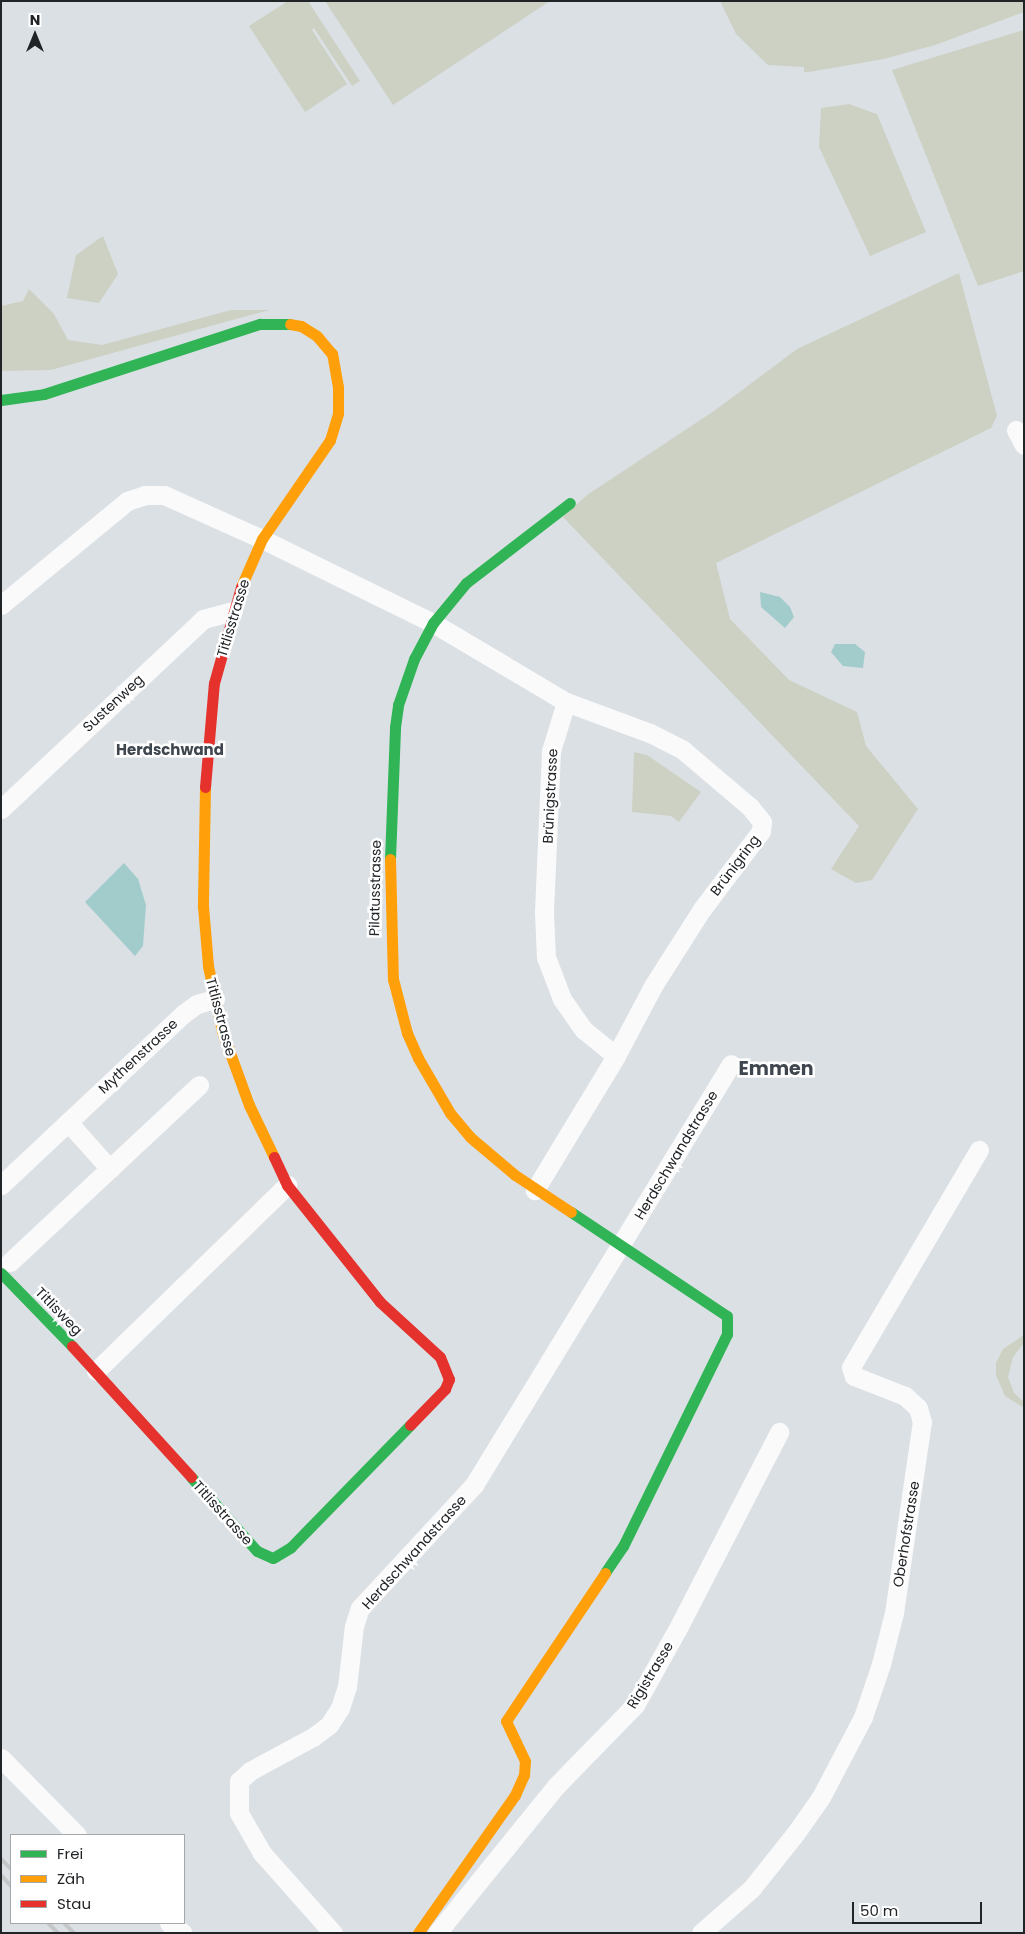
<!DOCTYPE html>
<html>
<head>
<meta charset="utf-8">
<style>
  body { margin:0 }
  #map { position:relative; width:1025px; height:1934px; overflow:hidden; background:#dbe0e4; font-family:Poppins,sans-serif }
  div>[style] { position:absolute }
  .green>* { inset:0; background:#ccd1c4 }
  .water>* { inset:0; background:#a2cbcc }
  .street>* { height:19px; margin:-9.5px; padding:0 9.5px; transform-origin:9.5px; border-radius:9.5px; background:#fafafb }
  .fast>* { height:11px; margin:-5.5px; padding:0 5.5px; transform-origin:5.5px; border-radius:5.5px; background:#30b455 }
  .slow>* { height:11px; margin:-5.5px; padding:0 5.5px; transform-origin:5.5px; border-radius:5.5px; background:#ff9f0a }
  .jam>* { height:11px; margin:-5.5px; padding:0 5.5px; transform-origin:5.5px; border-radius:5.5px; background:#e5322d }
  .rail>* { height:4px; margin:-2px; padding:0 2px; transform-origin:2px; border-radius:2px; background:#c4c6c7 }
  span { translate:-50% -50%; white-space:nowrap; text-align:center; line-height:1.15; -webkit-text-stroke:5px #fff; paint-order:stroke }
  .street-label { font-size:14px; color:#212427 }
  .neighbourhood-label { font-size:15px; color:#3f464d; font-weight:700 }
  .district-label { font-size:19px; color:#3f464d; font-weight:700 }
  .frame { position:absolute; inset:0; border:2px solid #212427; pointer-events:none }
  .legend { position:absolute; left:10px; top:1834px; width:175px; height:90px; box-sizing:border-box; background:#fff; border:1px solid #a6a7a9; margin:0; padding:6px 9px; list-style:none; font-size:15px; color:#212427 }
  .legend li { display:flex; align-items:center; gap:10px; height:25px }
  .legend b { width:25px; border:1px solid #a6a7a9 }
  .north { position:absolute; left:10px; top:10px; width:50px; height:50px; -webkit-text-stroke:4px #fff; paint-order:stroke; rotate:0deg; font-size:14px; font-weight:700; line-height:20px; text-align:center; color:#212427 }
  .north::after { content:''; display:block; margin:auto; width:18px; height:22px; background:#212427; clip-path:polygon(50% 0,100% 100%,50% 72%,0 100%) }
  .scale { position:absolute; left:852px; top:1902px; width:130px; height:22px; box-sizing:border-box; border:2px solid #212427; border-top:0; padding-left:6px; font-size:15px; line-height:18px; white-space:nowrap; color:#212427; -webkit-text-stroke:4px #fff; paint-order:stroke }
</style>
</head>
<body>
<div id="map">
  <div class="green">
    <div style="clip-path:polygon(288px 1px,308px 1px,360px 81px,352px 86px,314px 28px,312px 30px,347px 84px,305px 112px,249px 26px)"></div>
    <div style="clip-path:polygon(325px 1px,550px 1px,393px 105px)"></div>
    <div style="clip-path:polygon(720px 1px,1024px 1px,1024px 12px,935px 45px,884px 59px,809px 72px,804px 72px,804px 67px,768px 65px,736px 34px)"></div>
    <div style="clip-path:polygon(1024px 30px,1024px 271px,978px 286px,892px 70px)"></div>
    <div style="clip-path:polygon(849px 104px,877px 114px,926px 232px,870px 256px,819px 147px,821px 108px)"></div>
    <div style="clip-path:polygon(103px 236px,118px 274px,99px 303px,67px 298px,76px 255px)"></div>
    <div style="clip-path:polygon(959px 273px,997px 416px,991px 428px,716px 563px,730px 619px,789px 680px,857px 712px,866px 746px,918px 809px,872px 880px,856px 883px,831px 869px,859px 826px,563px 517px,587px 495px,714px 411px,797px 349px)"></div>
    <div style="clip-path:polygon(29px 289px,54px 314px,68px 340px,102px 345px,231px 310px,269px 310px,51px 370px,1px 371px,1px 306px,23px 301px)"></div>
    <div style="clip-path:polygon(634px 752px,647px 755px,701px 792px,679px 822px,671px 816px,632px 812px)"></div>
    <div style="clip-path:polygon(1024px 1335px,1024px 1343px,1013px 1357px,1008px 1377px,1014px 1393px,1024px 1402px,1024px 1408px,1005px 1396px,996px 1375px,996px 1363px,1003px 1349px)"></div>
  </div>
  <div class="water">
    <div style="clip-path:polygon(760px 592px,780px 597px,790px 607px,794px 617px,785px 628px,761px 607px)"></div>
    <div style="clip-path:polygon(835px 644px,855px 644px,865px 652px,863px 668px,843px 666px,831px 652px)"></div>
    <div style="clip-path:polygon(124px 863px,138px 879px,146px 905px,143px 946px,135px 956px,85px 902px)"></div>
  </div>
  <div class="street">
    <div style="left:1016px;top:430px;width:17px;rotate:62deg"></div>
    <div style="left:1px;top:605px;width:163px;rotate:-39.5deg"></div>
    <div style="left:127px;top:501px;width:19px;rotate:-18deg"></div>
    <div style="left:145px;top:495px;width:19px"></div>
    <div style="left:164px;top:495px;width:107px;rotate:24.2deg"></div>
    <div style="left:262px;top:539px;width:191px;rotate:26.2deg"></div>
    <div style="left:433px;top:623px;width:155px;rotate:30.7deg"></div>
    <div style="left:566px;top:702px;width:51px;rotate:107deg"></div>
    <div style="left:551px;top:751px;width:161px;rotate:92.5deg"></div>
    <div style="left:544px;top:912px;width:45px;rotate:87.5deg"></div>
    <div style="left:546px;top:957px;width:45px;rotate:69.1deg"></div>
    <div style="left:562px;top:999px;width:38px;rotate:55deg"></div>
    <div style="left:584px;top:1030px;width:41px;rotate:39.1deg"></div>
    <div style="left:616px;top:1056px;width:157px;rotate:121.2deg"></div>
    <div style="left:566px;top:702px;width:90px;rotate:20.3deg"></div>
    <div style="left:650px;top:733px;width:37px;rotate:27deg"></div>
    <div style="left:683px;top:750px;width:88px;rotate:40.4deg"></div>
    <div style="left:750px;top:807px;width:19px;rotate:51deg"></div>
    <div style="left:762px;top:822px;width:9px;rotate:96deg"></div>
    <div style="left:761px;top:831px;width:98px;rotate:127.1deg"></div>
    <div style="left:702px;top:909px;width:91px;rotate:122.5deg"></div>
    <div style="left:653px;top:986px;width:79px;rotate:117.9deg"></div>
    <div style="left:1px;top:809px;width:277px;rotate:-43.2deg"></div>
    <div style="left:203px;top:619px;width:31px;rotate:-15deg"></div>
    <div style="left:68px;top:1122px;width:63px;rotate:48.2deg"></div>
    <div style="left:1px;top:1185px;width:250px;rotate:-43.2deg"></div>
    <div style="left:183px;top:1014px;width:17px;rotate:-36deg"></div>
    <div style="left:197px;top:1004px;width:19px;rotate:-16deg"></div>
    <div style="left:10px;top:1262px;width:259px;rotate:-43.1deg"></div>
    <div style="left:96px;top:1371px;width:267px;rotate:-44.2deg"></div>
    <div style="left:1px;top:1758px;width:108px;rotate:45.4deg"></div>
    <div style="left:169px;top:1923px;width:17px;rotate:36deg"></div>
    <div style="left:333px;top:1933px;width:107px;rotate:-131.6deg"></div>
    <div style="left:262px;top:1853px;width:46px;rotate:-119.9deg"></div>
    <div style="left:239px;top:1813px;width:32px;rotate:-90deg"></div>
    <div style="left:239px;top:1781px;width:15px;rotate:-42deg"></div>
    <div style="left:250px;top:1771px;width:72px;rotate:-28.4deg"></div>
    <div style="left:313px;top:1737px;width:20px;rotate:-37deg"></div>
    <div style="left:329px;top:1725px;width:20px;rotate:-57deg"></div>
    <div style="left:340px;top:1708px;width:22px;rotate:-72deg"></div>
    <div style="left:347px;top:1687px;width:61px;rotate:-83.5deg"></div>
    <div style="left:354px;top:1626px;width:19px;rotate:-72deg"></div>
    <div style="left:360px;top:1608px;width:168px;rotate:-47.2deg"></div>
    <div style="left:474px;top:1485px;width:493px;rotate:-58.6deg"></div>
    <div style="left:437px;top:1933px;width:189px;rotate:-51deg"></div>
    <div style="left:556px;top:1786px;width:113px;rotate:-45.7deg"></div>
    <div style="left:635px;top:1705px;width:86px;rotate:-60.8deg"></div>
    <div style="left:677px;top:1630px;width:223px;rotate:-62.7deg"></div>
    <div style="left:701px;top:1933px;width:68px;rotate:-41.4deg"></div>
    <div style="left:752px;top:1888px;width:69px;rotate:-51.5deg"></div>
    <div style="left:795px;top:1834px;width:45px;rotate:-54.9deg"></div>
    <div style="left:821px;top:1797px;width:90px;rotate:-62.3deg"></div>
    <div style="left:863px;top:1717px;width:56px;rotate:-71.2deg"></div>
    <div style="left:881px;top:1664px;width:53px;rotate:-75.7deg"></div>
    <div style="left:894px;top:1613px;width:193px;rotate:-81.7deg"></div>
    <div style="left:922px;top:1422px;width:15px;rotate:-106deg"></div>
    <div style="left:918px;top:1408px;width:18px;rotate:-137deg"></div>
    <div style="left:905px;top:1396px;width:55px;rotate:-158.6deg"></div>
    <div style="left:854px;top:1376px;width:9px;rotate:-108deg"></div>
    <div style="left:851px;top:1367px;width:252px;rotate:-59.5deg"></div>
  </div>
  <div class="fast">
    <div style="left:1px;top:400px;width:43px;rotate:-7.9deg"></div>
    <div style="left:44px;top:394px;width:227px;rotate:-18deg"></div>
    <div style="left:260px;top:324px;width:30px"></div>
    <div style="left:390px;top:859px;width:132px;rotate:-87.8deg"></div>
    <div style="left:395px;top:727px;width:22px;rotate:-82deg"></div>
    <div style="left:398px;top:705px;width:49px;rotate:-70.8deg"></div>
    <div style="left:414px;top:659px;width:41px;rotate:-62.2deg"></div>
    <div style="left:433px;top:623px;width:52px;rotate:-50.5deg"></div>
    <div style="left:466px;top:583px;width:131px;rotate:-37.6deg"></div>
    <div style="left:571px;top:1212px;width:187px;rotate:33.7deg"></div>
    <div style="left:727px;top:1316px;width:18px;rotate:90deg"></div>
    <div style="left:727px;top:1334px;width:236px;rotate:116.1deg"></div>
    <div style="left:623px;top:1546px;width:32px;rotate:124deg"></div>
    <div style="left:1px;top:1273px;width:102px;rotate:45.8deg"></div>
    <div style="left:191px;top:1477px;width:99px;rotate:48.3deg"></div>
    <div style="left:257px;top:1551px;width:17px;rotate:24deg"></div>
    <div style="left:273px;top:1558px;width:21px;rotate:-31deg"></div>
    <div style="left:291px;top:1547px;width:170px;rotate:-45.7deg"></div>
  </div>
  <div class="slow">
    <div style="left:241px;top:587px;width:52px;rotate:-66.4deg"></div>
    <div style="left:262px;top:539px;width:120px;rotate:-55.5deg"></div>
    <div style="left:330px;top:440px;width:28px;rotate:-73deg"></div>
    <div style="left:338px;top:413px;width:26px;rotate:-90deg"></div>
    <div style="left:338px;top:387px;width:34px;rotate:-100deg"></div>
    <div style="left:332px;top:354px;width:23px;rotate:-130deg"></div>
    <div style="left:317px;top:336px;width:19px;rotate:-148deg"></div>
    <div style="left:301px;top:326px;width:11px;rotate:-170deg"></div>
    <div style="left:205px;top:787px;width:119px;rotate:91deg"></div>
    <div style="left:203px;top:906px;width:60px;rotate:85.2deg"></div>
    <div style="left:208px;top:966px;width:66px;rotate:77.8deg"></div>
    <div style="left:222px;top:1031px;width:79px;rotate:70deg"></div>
    <div style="left:249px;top:1105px;width:58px;rotate:64.3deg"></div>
    <div style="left:390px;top:859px;width:120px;rotate:88.6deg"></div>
    <div style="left:393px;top:979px;width:56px;rotate:75.5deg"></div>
    <div style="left:407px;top:1033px;width:27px;rotate:66deg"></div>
    <div style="left:418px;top:1058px;width:64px;rotate:59.8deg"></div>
    <div style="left:450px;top:1113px;width:31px;rotate:50deg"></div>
    <div style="left:470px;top:1137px;width:59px;rotate:40.2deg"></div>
    <div style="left:515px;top:1175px;width:67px;rotate:33.5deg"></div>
    <div style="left:418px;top:1933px;width:169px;rotate:-54.9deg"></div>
    <div style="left:515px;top:1795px;width:22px;rotate:-66deg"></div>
    <div style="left:524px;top:1775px;width:14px;rotate:-86deg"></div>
    <div style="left:525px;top:1761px;width:44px;rotate:-115.4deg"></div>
    <div style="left:506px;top:1721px;width:178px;rotate:-56.2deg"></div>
  </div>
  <div class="jam">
    <div style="left:205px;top:787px;width:104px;rotate:-85.1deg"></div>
    <div style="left:214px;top:683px;width:100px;rotate:-74.3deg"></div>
    <div style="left:274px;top:1157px;width:31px;rotate:65deg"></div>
    <div style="left:287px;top:1185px;width:149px;rotate:51.5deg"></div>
    <div style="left:380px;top:1302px;width:81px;rotate:42.5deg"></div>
    <div style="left:440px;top:1357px;width:24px;rotate:68deg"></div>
    <div style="left:449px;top:1379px;width:11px;rotate:112deg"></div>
    <div style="left:445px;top:1389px;width:50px;rotate:134.2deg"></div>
    <div style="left:72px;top:1346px;width:177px;rotate:47.7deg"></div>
  </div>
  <div class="rail">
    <div style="left:1px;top:1859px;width:14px;rotate:45deg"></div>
    <div style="left:1px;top:1875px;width:15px;rotate:48deg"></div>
    <div style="left:48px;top:1923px;width:14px;rotate:45deg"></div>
    <div style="left:64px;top:1923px;width:14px;rotate:45deg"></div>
  </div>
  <div class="street-label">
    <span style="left:233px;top:618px;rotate:-73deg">Titlisstrasse</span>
    <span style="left:113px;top:703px;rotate:-43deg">Sustenweg</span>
    <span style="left:550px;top:796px;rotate:-87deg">Brünigstrasse</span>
    <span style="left:735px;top:865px;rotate:-53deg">Brünigring</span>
    <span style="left:375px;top:888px;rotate:-89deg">Pilatusstrasse</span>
    <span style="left:221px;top:1017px;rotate:75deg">Titlisstrasse</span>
    <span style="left:138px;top:1056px;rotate:-43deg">Mythenstrasse</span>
    <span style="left:676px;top:1155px;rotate:-59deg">Herdschwandstrasse</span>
    <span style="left:59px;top:1311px;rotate:46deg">Titlisweg</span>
    <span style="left:223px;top:1513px;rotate:48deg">Titlisstrasse</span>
    <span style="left:906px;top:1534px;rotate:-81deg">Oberhofstrasse</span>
    <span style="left:414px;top:1552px;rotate:-48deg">Herdschwandstrasse</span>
    <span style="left:650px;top:1675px;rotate:-59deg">Rigistrasse</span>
  </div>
  <div class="neighbourhood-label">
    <span style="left:170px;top:750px">Herdschwand</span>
  </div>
  <div class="district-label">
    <span style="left:776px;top:1069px">Emmen</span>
  </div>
  <div class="frame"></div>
  <ul class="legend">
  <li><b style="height:6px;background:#30b455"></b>Frei</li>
  <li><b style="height:6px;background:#ff9f0a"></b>Zäh</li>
  <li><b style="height:6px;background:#e5322d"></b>Stau</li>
  </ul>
  <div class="north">N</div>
  <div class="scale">50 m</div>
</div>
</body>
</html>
